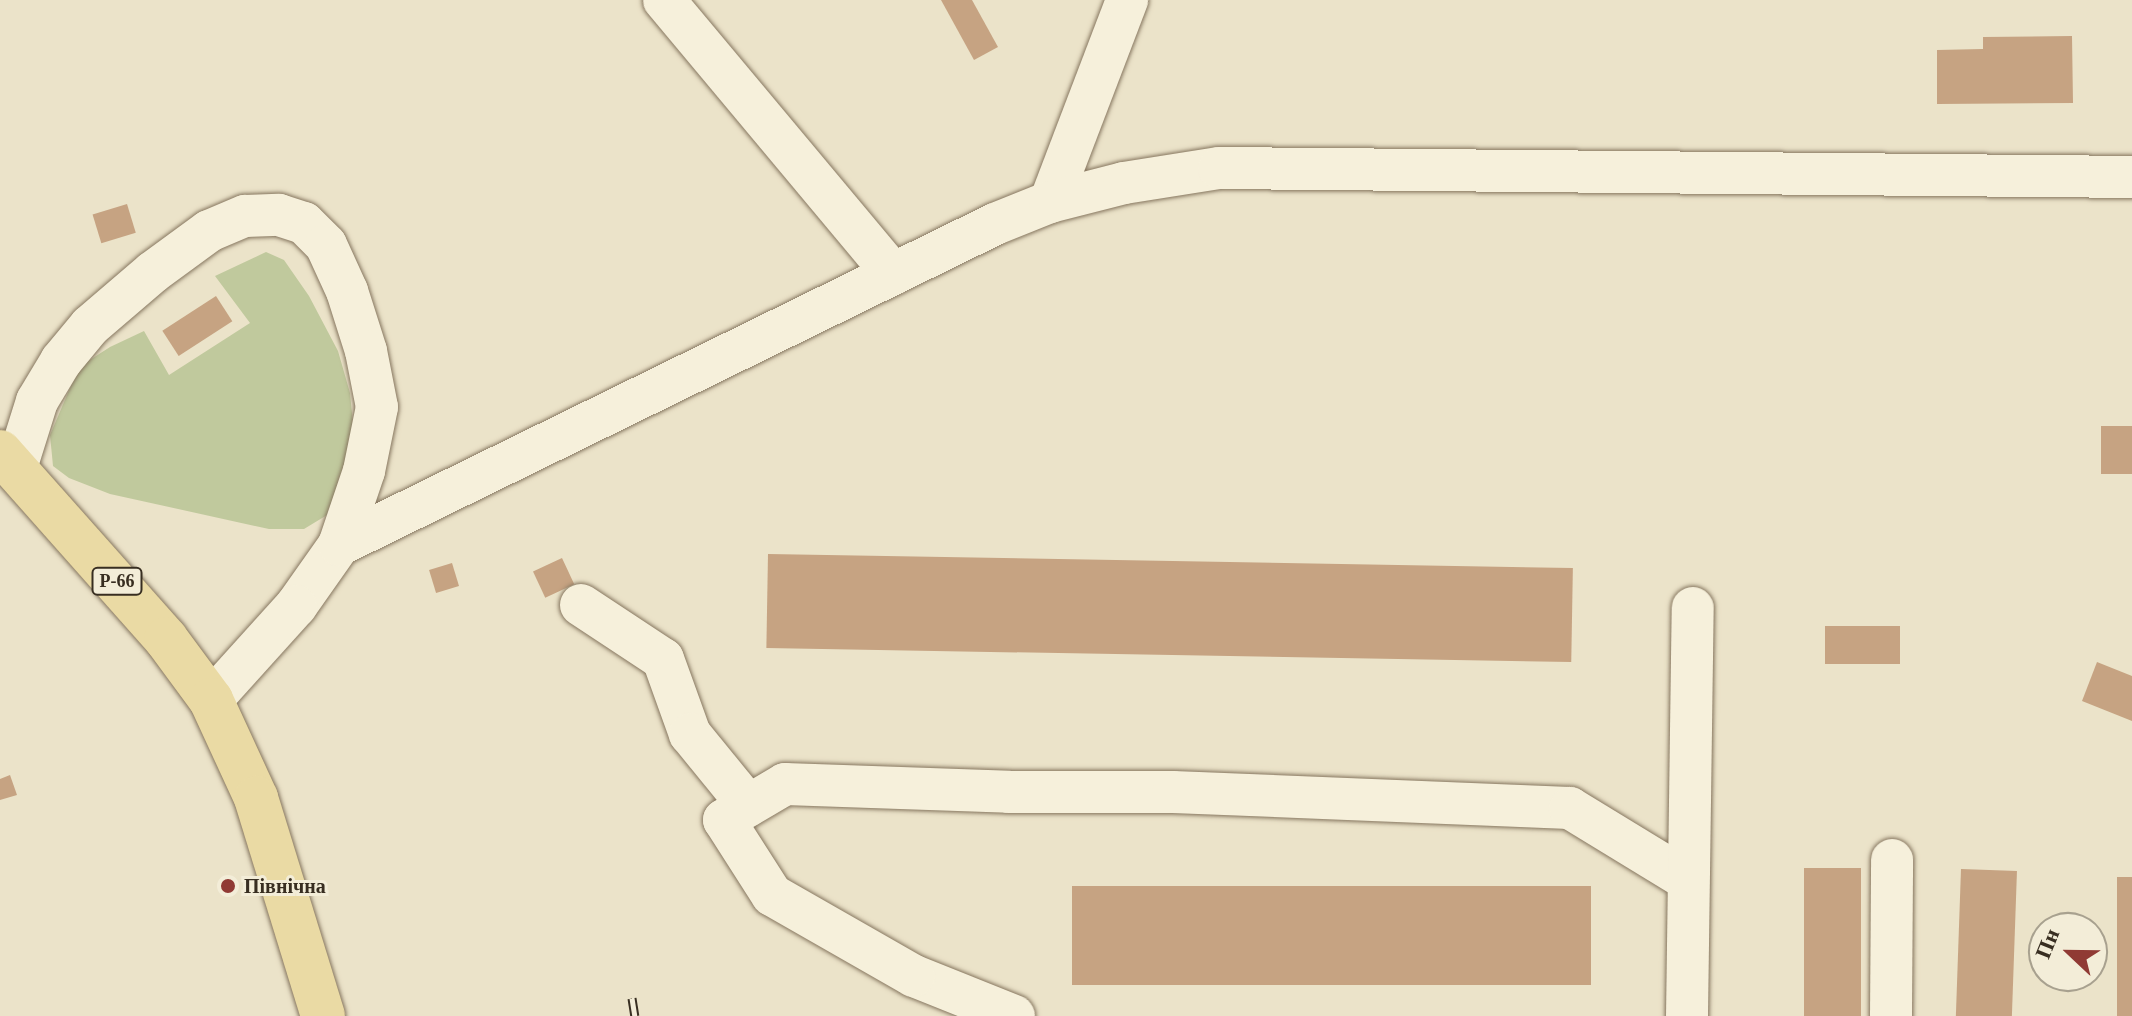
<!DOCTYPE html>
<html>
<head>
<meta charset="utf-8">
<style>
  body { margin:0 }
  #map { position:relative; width:2132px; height:1016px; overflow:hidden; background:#ebe3c9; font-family:"Times New Roman",serif }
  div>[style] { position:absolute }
  .green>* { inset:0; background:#c0c99d }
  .building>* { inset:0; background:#c6a382; transform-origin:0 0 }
  .roads { filter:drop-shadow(0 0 2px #86765f) drop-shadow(0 0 2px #86765f) }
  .minor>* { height:42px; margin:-21px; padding:0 21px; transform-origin:21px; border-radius:21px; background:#f6f0db }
  .major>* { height:44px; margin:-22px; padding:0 22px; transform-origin:22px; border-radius:22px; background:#eadaa4 }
  .rail>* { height:9px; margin-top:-4.5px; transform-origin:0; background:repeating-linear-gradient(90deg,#f3edd8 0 18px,#382e21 0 36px); box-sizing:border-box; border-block:2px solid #382e21 }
  .dots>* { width:22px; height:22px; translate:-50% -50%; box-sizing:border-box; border:4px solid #f3edd8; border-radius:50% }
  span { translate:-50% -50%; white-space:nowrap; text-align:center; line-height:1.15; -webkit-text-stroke:6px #f3edd8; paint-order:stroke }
  .shield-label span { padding:2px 6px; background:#f3edd8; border:2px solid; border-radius:6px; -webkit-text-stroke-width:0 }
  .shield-label { font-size:18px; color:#382e21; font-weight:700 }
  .poi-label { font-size:20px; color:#382e21; font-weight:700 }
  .left { translate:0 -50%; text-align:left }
  .north { position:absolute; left:2028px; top:912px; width:80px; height:80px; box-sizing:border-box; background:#f3edd8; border:2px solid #a8a18f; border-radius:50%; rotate:292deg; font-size:22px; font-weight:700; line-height:32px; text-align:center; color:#382e21 }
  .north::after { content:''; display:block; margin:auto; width:28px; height:36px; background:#903a34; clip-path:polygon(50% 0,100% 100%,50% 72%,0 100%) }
</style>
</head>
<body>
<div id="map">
  <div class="green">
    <div style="clip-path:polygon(266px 252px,284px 260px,309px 296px,338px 351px,350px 393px,354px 434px,332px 512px,304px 529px,269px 529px,110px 494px,69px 478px,53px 466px,50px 435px,79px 367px,110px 347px,144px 331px,169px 375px,250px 323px,215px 276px)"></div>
  </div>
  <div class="building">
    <div style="clip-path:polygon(941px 0,972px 0,998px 47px,974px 60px)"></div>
    <div style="clip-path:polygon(2072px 36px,2073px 103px,1937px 104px,1937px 50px,1983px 49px,1983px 37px)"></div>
    <div style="left:127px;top:204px;width:30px;height:36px;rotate:73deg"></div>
    <div style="left:216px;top:296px;width:30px;height:64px;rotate:57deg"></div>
    <div style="left:2101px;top:426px;width:31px;height:48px"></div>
    <div style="left:768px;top:554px;width:805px;height:94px;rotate:1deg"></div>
    <div style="left:562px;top:558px;width:29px;height:32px;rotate:65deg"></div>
    <div style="left:452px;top:563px;width:24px;height:24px;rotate:73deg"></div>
    <div style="left:1825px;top:626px;width:75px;height:38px"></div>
    <div style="clip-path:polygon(2097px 662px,2132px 676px,2132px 721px,2082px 701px)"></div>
    <div style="clip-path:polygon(10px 775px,17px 795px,0 800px,0 779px)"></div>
    <div style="left:1804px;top:868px;width:57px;height:148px"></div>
    <div style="left:1961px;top:869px;width:56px;height:147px;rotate:2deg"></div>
    <div style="left:2117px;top:877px;width:15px;height:139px"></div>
    <div style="left:1591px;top:886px;width:99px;height:519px;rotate:90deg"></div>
  </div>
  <div class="roads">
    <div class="minor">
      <div style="left:664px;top:0;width:357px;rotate:50.1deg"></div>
      <div style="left:1050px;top:202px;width:216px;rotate:-69.1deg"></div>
      <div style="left:16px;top:468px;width:70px;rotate:-72.6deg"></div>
      <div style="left:37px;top:401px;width:47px;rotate:-59deg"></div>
      <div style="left:61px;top:361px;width:45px;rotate:-50.4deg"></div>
      <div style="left:90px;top:326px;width:83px;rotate:-40.6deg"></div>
      <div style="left:153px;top:272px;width:69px;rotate:-36.2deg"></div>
      <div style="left:209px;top:231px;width:39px;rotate:-23deg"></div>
      <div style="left:245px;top:216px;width:34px;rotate:-2deg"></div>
      <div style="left:279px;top:215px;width:26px;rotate:18deg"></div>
      <div style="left:304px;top:223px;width:31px;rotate:45deg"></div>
      <div style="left:326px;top:245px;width:51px;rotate:65.5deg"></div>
      <div style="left:347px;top:291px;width:63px;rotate:72.4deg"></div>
      <div style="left:366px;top:351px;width:57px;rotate:78.9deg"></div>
      <div style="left:377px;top:407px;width:65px;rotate:101.5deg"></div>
      <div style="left:364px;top:471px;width:78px;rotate:108.7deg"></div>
      <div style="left:339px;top:545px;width:75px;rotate:125.2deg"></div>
      <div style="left:296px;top:606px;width:127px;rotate:132.1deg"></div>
      <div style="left:339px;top:545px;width:730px;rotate:-26.07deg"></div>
      <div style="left:995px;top:224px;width:59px;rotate:-21.8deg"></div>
      <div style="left:1050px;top:202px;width:76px;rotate:-14.4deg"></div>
      <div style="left:1124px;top:183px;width:96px;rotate:-9deg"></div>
      <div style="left:1219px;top:168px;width:913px;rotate:0.56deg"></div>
      <div style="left:581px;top:605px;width:98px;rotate:33.4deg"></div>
      <div style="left:663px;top:659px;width:80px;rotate:70.2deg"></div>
      <div style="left:690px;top:734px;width:92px;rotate:50.8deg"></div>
      <div style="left:1014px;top:1016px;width:108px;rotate:-158.2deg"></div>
      <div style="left:914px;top:976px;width:163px;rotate:-150.3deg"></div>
      <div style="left:772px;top:895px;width:89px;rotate:-122.6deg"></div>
      <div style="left:724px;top:820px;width:71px;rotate:-30.5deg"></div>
      <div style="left:785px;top:784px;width:224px;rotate:2deg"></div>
      <div style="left:1009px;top:792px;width:164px"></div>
      <div style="left:1173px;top:792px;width:397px;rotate:2.3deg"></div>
      <div style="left:1570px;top:808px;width:138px;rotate:31.4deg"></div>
      <div style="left:1687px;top:1016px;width:408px;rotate:-89.2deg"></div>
      <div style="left:1891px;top:1016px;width:156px;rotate:-89.6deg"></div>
    </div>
    <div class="major">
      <div style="left:0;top:452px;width:250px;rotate:48.4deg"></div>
      <div style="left:166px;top:639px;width:76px;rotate:53.6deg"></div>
      <div style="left:211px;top:700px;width:108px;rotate:65.3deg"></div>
      <div style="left:256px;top:798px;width:228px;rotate:72.9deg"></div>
    </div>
  </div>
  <div class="rail">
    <div style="left:632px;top:998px;width:18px;rotate:81deg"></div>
  </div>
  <div class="dots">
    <div style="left:228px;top:886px;background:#903a34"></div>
  </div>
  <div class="shield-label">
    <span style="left:117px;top:581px">Р-66</span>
  </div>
  <div class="poi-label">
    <span class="left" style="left:244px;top:886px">Північна</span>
  </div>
  <div class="north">Пн</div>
</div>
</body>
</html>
